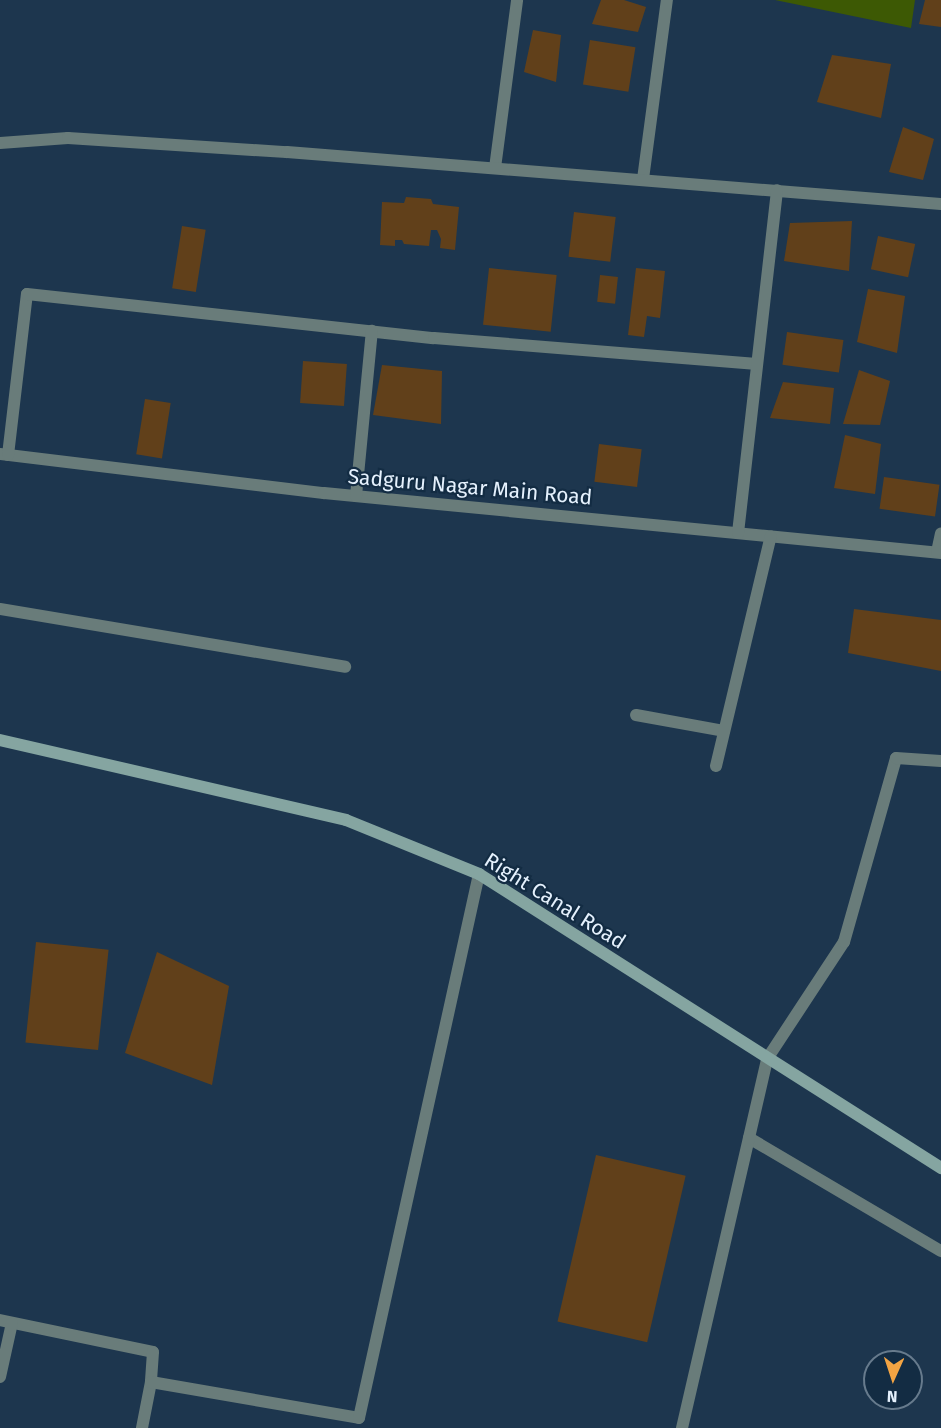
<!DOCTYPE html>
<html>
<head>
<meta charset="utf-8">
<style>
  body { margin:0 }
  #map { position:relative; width:941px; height:1428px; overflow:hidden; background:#1d364e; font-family:"Fira Sans",sans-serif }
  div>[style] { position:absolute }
  .green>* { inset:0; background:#3d5904 }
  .building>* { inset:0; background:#61401a; transform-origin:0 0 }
  .lane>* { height:12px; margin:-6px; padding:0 6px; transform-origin:6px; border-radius:6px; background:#697c7a }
  .street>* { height:12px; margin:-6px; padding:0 6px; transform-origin:6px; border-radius:6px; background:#697c7a }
  .secondary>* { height:12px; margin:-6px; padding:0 6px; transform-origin:6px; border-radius:6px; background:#85a5a1 }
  span { translate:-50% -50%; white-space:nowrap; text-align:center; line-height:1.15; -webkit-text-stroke:4.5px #132c43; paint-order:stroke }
  .street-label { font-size:21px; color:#e5f1fd }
  .north { position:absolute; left:863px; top:1350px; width:60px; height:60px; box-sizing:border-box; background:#132c43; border:2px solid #677b8d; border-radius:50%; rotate:183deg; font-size:16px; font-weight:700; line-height:24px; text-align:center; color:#e5f1fd }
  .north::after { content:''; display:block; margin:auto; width:21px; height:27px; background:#f3a443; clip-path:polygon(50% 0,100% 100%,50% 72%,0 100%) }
</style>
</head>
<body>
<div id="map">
  <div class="green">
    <div style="clip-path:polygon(775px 0,915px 0,911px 28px)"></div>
  </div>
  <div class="building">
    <div style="clip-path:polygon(601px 0,624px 0,646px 7px,638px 32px,592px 24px)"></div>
    <div style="clip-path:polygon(925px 0,941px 0,941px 27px,919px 24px)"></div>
    <div style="clip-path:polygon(533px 30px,561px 35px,556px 82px,524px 72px)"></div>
    <div style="left:590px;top:40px;width:46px;height:45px;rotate:9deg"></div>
    <div style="clip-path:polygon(832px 55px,891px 64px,881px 118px,817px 102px)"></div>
    <div style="clip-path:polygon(903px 127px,934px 139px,923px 180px,889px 172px)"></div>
    <div style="clip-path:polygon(406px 197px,431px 199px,433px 204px,459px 207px,455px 250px,440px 248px,441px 239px,437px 230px,431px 230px,429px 246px,404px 244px,402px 240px,395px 240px,395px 246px,380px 245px,382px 202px,404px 203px)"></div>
    <div style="left:574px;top:212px;width:42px;height:45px;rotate:7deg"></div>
    <div style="clip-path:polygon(852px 221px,849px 271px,784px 261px,790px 223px)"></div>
    <div style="left:182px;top:226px;width:24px;height:63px;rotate:9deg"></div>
    <div style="left:878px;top:236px;width:38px;height:34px;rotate:12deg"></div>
    <div style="left:489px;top:268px;width:68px;height:57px;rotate:6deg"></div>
    <div style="clip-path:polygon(636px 268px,665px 271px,660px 318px,647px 316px,644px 337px,628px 335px)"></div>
    <div style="left:600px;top:275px;width:18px;height:27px;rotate:6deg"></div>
    <div style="clip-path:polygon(868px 289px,905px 296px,897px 353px,857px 342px)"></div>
    <div style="left:787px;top:332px;width:57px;height:33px;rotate:8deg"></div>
    <div style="left:303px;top:361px;width:44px;height:42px;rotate:4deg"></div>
    <div style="clip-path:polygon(382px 365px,442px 371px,441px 424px,373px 415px)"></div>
    <div style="clip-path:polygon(859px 370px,890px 381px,880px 425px,843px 424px)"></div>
    <div style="clip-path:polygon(783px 382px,834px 388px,830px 424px,770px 418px)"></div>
    <div style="left:145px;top:399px;width:26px;height:56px;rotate:9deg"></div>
    <div style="clip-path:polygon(845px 435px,881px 444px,875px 494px,834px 488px)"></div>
    <div style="left:599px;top:444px;width:43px;height:38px;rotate:7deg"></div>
    <div style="left:884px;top:477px;width:56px;height:32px;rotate:8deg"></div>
    <div style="clip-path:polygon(854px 609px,941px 620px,941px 671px,848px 653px)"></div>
    <div style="left:36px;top:942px;width:73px;height:101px;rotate:6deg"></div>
    <div style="clip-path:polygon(157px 952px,229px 986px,212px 1085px,125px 1053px)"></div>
    <div style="left:596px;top:1155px;width:92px;height:171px;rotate:13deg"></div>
  </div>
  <div class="lane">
    <div style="left:495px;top:168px;width:169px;rotate:-82.5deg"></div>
    <div style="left:643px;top:179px;width:181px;rotate:-82.4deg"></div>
  </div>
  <div class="street">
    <div style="left:0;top:143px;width:68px;rotate:-4.2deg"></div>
    <div style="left:68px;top:138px;width:219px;rotate:3.7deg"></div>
    <div style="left:287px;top:152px;width:656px;rotate:4.55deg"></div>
    <div style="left:0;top:454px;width:326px;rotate:6.9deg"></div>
    <div style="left:324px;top:493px;width:620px;rotate:5.55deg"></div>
    <div style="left:8px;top:455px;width:162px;rotate:-83.3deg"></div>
    <div style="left:27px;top:294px;width:409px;rotate:6.2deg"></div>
    <div style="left:434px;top:338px;width:324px;rotate:4.6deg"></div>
    <div style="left:356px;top:496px;width:166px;rotate:-84.5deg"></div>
    <div style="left:738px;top:533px;width:345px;rotate:-83.5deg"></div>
    <div style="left:937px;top:552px;width:19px;rotate:-78deg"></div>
    <div style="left:0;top:609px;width:350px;rotate:9.5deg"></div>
    <div style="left:636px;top:715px;width:89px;rotate:10.3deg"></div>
    <div style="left:716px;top:766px;width:236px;rotate:-76.6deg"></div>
    <div style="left:749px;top:1138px;width:223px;rotate:30.5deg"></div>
    <div style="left:0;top:1320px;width:156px;rotate:11.8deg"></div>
    <div style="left:153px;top:1352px;width:30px;rotate:94deg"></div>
    <div style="left:151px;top:1382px;width:47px;rotate:101.1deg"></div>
    <div style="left:0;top:1377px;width:55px;rotate:-77.5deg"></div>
    <div style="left:151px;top:1382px;width:211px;rotate:9.8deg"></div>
    <div style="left:359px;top:1418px;width:557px;rotate:-77.56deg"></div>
    <div style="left:682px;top:1428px;width:379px;rotate:-77deg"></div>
    <div style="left:767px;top:1059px;width:140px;rotate:-56.7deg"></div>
    <div style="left:844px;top:942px;width:191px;rotate:-74.2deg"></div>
    <div style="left:896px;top:758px;width:45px;rotate:3.8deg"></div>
  </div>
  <div class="secondary">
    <div style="left:0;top:740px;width:355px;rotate:13deg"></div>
    <div style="left:346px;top:820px;width:144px;rotate:22.1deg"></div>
    <div style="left:479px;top:874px;width:548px;rotate:32.47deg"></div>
  </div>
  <div class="street-label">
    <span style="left:470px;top:487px;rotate:5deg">Sadguru Nagar Main Road</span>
    <span style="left:555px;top:901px;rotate:32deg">Right Canal Road</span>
  </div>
  <div class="north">N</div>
</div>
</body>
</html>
